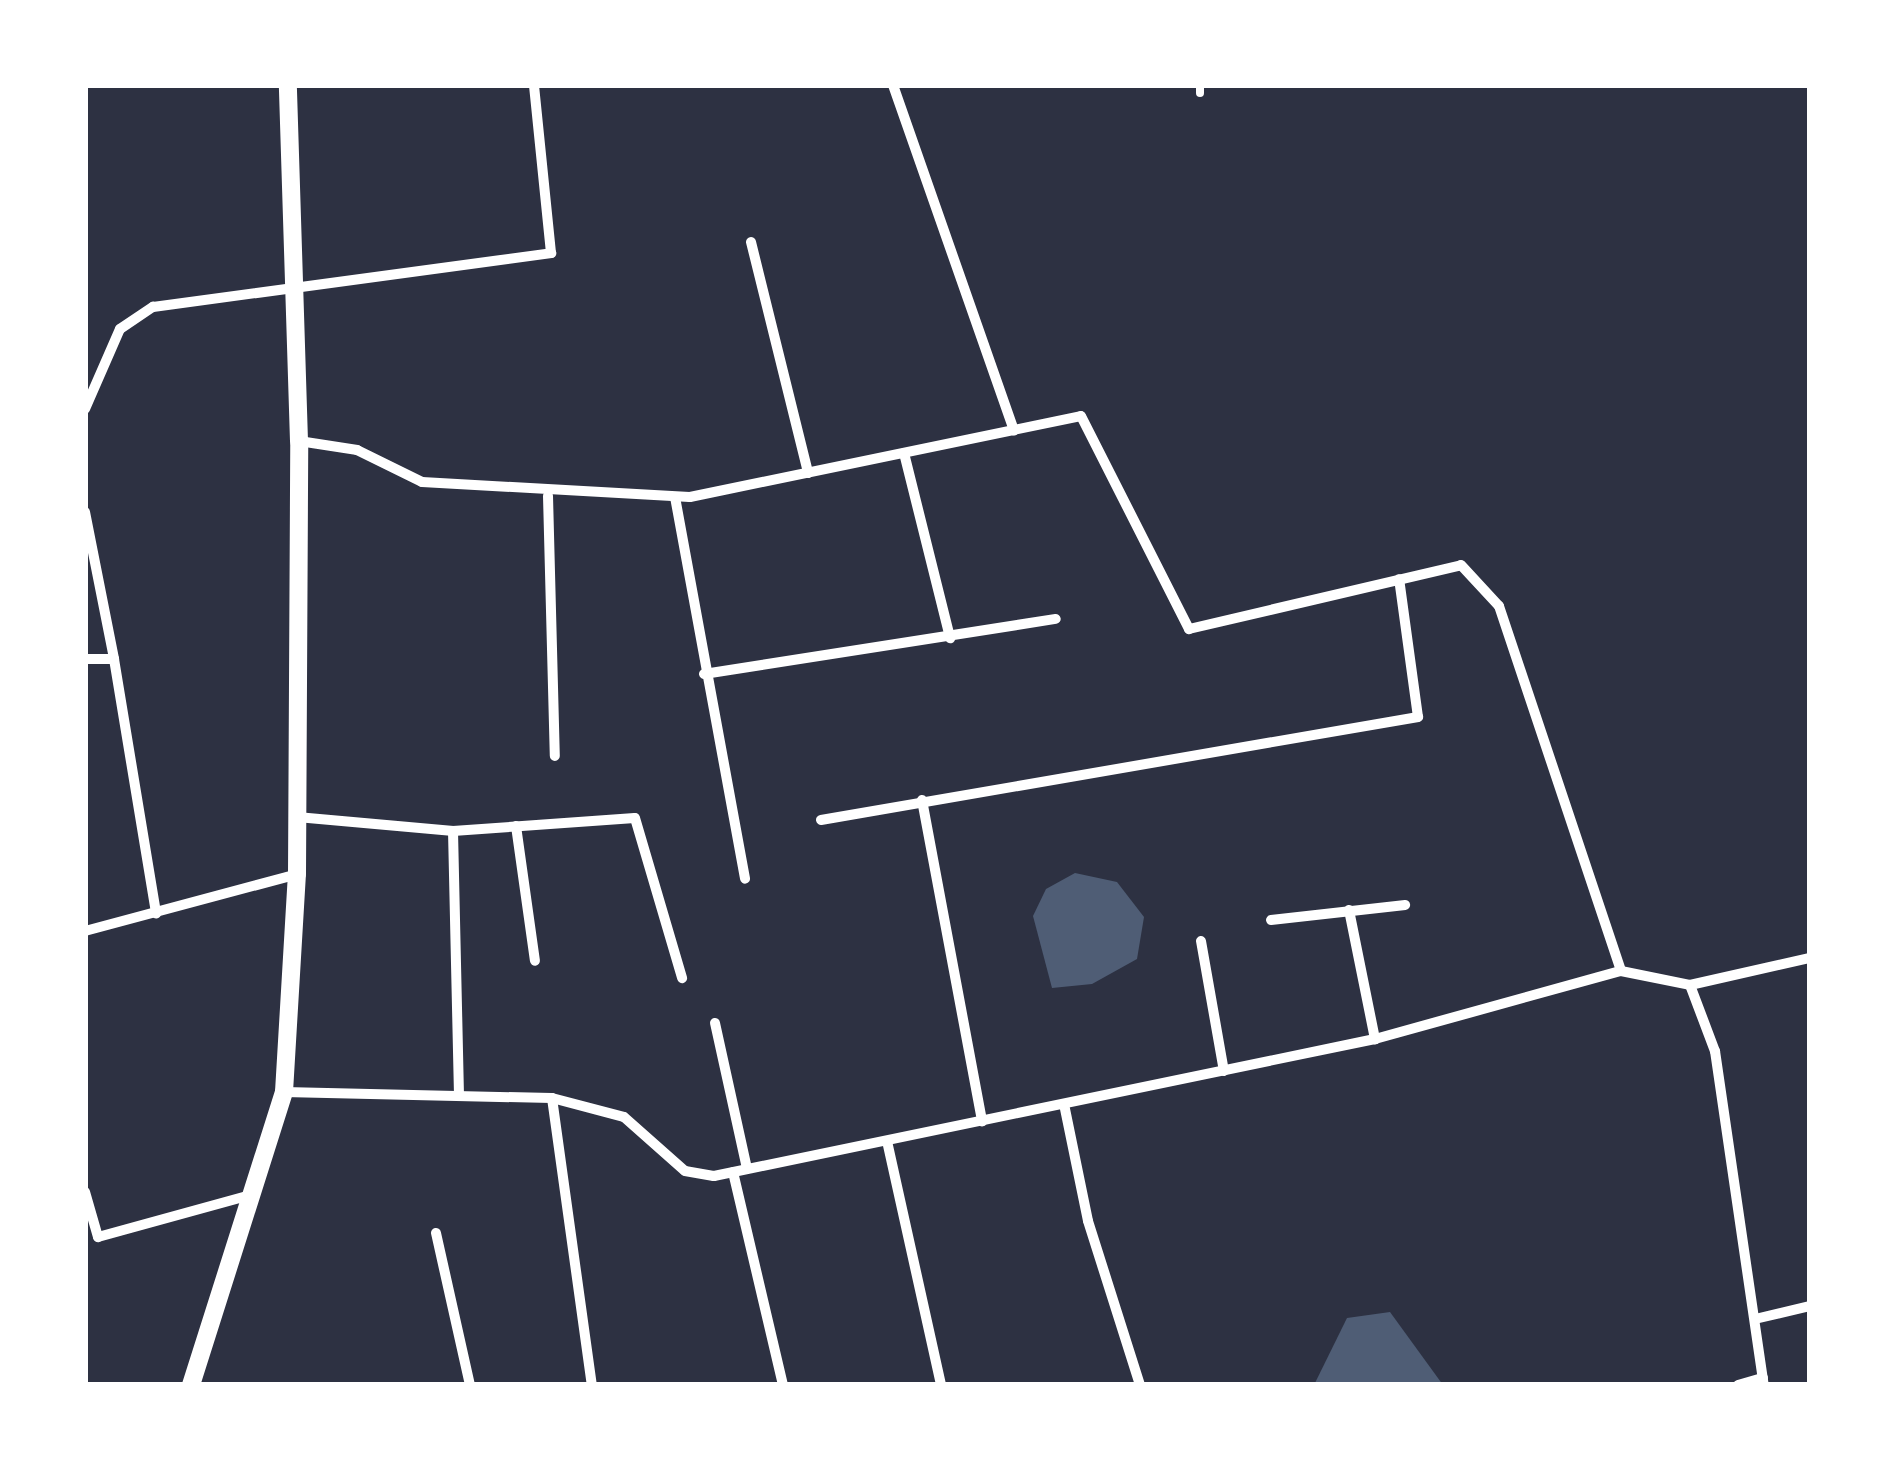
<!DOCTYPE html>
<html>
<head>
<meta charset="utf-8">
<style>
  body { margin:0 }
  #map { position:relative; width:1895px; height:1470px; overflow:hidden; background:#2d3142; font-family:Roboto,sans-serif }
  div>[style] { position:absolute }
  .water>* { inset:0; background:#4f5d75 }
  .service>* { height:8px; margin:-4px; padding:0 4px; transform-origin:4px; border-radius:4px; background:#fff }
  .minor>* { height:10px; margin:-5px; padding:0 5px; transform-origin:5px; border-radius:5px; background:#fff }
  .tertiary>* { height:18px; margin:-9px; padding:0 9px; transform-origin:9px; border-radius:9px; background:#fff }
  span { translate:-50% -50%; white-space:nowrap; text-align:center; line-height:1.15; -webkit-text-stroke:9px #fff; paint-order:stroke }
  .frame { position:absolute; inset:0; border:88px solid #fff; pointer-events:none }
</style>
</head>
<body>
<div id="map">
  <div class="water">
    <div style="clip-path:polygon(1075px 873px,1117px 882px,1144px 917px,1137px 959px,1092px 984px,1052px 988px,1033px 916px,1046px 889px)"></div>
    <div style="clip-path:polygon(1390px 1312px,1443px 1385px,1314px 1385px,1347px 1318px)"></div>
  </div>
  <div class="service">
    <div style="left:1200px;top:85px;width:8px;rotate:90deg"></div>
  </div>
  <div class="minor">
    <div style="left:893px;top:85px;width:366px;rotate:70.7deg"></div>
    <div style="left:751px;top:242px;width:238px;rotate:76.1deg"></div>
    <div style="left:85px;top:409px;width:87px;rotate:-66.4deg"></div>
    <div style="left:120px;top:329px;width:40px;rotate:-34deg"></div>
    <div style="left:153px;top:307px;width:402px;rotate:-7.7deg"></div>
    <div style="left:551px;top:253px;width:169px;rotate:-95.8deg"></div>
    <div style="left:299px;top:441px;width:59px;rotate:8.8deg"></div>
    <div style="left:357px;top:450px;width:72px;rotate:26.2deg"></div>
    <div style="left:422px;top:482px;width:268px;rotate:3.2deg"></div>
    <div style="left:690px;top:497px;width:399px;rotate:-11.7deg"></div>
    <div style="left:1081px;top:416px;width:239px;rotate:63.1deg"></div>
    <div style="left:1189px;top:629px;width:279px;rotate:-13.2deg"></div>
    <div style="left:1461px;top:565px;width:56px;rotate:47.2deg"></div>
    <div style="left:1499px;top:606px;width:385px;rotate:71.5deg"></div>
    <div style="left:904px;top:453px;width:191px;rotate:76deg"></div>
    <div style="left:548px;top:496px;width:260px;rotate:88.5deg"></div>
    <div style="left:675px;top:497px;width:388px;rotate:79.6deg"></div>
    <div style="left:85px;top:512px;width:150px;rotate:78.8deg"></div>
    <div style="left:114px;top:659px;width:29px;rotate:180deg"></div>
    <div style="left:114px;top:659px;width:258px;rotate:80.6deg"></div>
    <div style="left:704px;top:674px;width:356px;rotate:-8.9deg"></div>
    <div style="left:922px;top:800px;width:327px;rotate:79.4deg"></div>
    <div style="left:297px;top:817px;width:157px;rotate:5.1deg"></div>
    <div style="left:453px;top:831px;width:182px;rotate:-4.1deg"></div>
    <div style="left:635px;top:818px;width:167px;rotate:73.6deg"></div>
    <div style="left:821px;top:820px;width:606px;rotate:-9.79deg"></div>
    <div style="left:1418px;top:717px;width:139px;rotate:-97.8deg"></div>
    <div style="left:516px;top:826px;width:136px;rotate:82deg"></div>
    <div style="left:453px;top:831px;width:265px;rotate:88.7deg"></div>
    <div style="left:1349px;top:910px;width:132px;rotate:78.6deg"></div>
    <div style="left:1271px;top:920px;width:135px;rotate:-6.4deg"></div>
    <div style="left:85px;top:931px;width:220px;rotate:-15deg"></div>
    <div style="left:1201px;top:941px;width:132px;rotate:80deg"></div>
    <div style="left:1690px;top:985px;width:123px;rotate:-12.7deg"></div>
    <div style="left:715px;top:1023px;width:149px;rotate:77.6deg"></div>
    <div style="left:284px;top:1092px;width:268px;rotate:1.3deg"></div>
    <div style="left:552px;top:1098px;width:74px;rotate:14.8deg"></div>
    <div style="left:624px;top:1117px;width:81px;rotate:41.5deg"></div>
    <div style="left:685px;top:1171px;width:29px;rotate:10deg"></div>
    <div style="left:714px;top:1176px;width:675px;rotate:-11.71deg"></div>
    <div style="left:1375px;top:1039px;width:255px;rotate:-15.5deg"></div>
    <div style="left:1621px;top:971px;width:70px;rotate:11.5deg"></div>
    <div style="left:1690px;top:985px;width:71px;rotate:69.3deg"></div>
    <div style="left:1715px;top:1051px;width:338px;rotate:81.7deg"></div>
    <div style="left:552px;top:1098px;width:290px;rotate:82.1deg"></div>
    <div style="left:1064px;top:1104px;width:119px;rotate:78.4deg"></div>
    <div style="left:1088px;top:1221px;width:172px;rotate:72.4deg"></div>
    <div style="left:887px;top:1141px;width:250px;rotate:77.5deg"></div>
    <div style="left:733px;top:1172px;width:219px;rotate:76.8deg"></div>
    <div style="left:85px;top:1192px;width:47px;rotate:73.9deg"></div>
    <div style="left:98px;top:1237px;width:162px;rotate:-15.4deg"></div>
    <div style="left:436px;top:1233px;width:156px;rotate:77.4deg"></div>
    <div style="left:1755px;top:1319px;width:57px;rotate:-13.3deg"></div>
    <div style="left:1738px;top:1385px;width:26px;rotate:-16deg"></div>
  </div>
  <div class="tertiary">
    <div style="left:191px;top:1385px;width:307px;rotate:-72.4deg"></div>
    <div style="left:284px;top:1092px;width:218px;rotate:-86.6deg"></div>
    <div style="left:297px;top:874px;width:433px;rotate:-89.7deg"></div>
    <div style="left:299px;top:441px;width:356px;rotate:-91.8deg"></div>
  </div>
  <div class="frame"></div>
</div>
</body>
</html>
